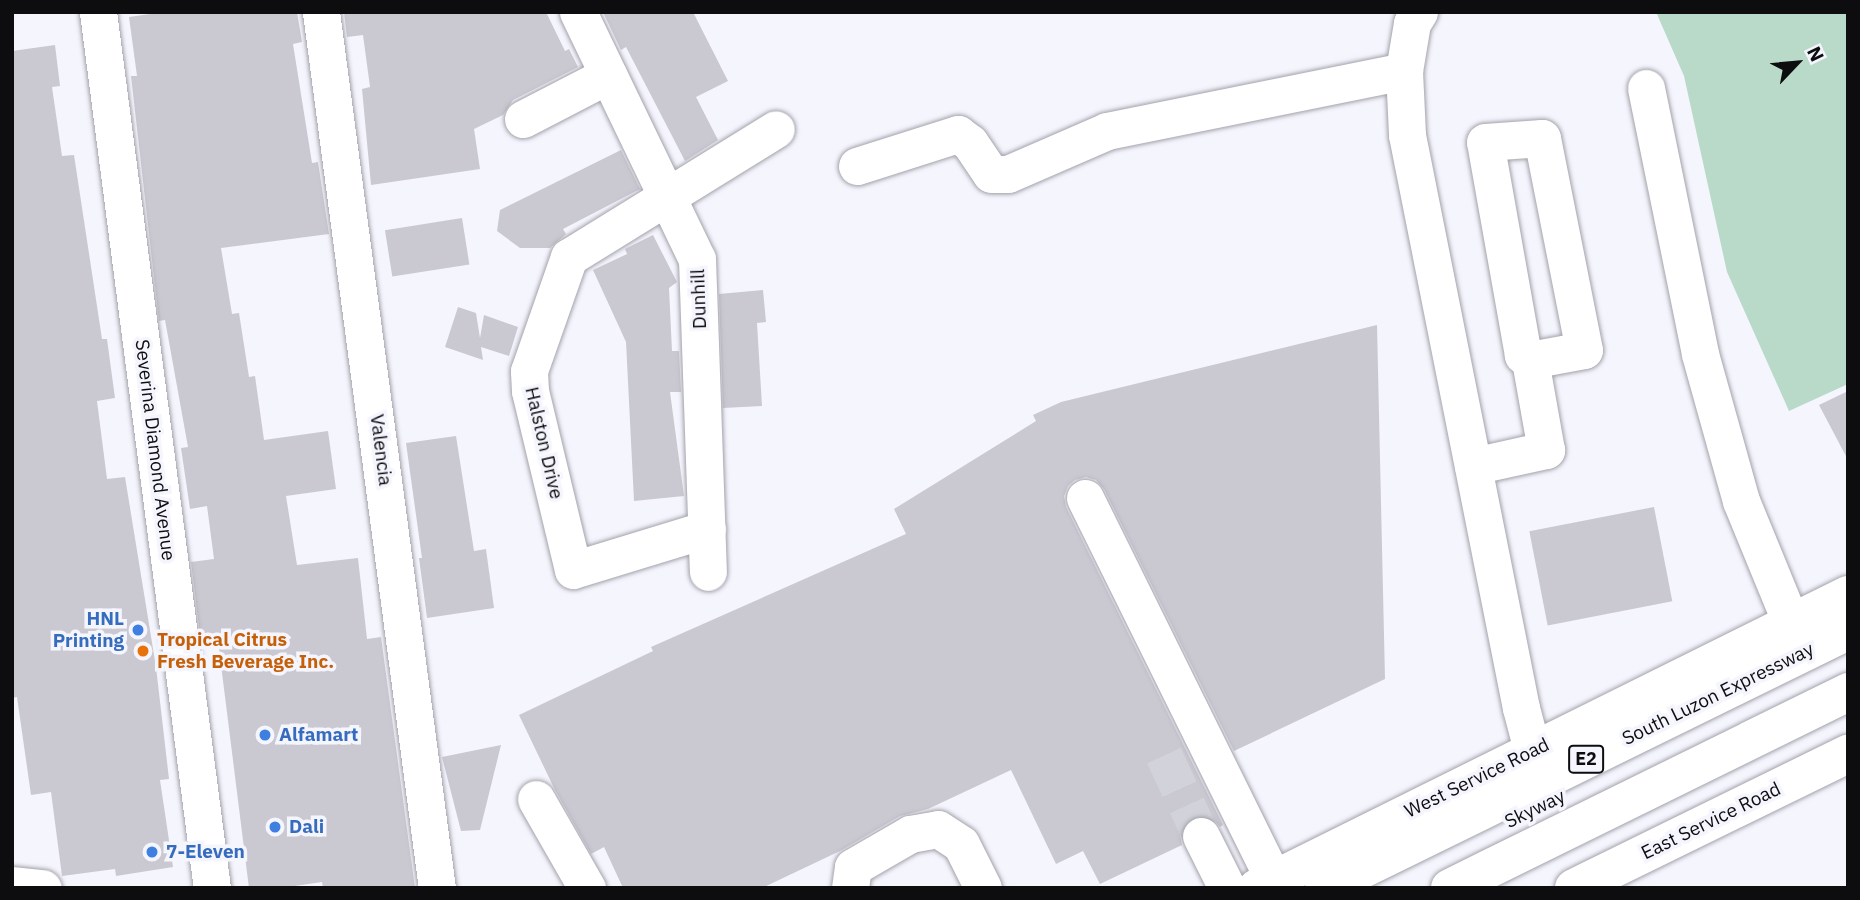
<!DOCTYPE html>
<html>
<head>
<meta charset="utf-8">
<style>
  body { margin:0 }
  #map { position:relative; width:1860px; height:900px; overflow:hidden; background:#f5f5fe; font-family:"IBM Plex Sans",sans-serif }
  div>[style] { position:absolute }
  .green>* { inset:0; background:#b9dac9 }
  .building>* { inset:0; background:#cac9d2; transform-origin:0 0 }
  .minor-tunnel>* { height:37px; margin-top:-18.5px; transform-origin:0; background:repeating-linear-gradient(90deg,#d2d2da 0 37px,transparent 0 55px) }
  .roads { filter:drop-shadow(0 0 2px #a3a2ab) drop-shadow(0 0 2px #a3a2ab) }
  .minor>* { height:37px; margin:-18.5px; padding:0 18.5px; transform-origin:18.5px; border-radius:18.5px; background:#fff }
  .major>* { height:38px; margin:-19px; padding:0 19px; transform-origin:19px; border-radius:19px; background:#fff }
  .highway>* { height:38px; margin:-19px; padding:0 19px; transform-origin:19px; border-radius:19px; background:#fff }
  .dots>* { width:19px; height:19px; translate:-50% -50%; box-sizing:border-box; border:4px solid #f5f5fe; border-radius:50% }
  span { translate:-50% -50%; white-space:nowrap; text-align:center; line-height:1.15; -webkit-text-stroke:7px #f5f5fe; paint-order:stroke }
  .shield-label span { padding:2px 5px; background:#f5f5fe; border:2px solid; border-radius:5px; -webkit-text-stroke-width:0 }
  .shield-label { font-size:18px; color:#0d0d10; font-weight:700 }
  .street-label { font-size:19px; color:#0d0d10 }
  .shop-label { font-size:19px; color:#366cbe; font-weight:700 }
  .right { translate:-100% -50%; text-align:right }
  .left { translate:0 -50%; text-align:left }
  .food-label { font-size:19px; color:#c56008; font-weight:700 }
  .frame { position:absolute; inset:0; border:14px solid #0d0d10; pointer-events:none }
  .north { position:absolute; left:1762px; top:28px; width:70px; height:70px; -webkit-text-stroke:5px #f5f5fe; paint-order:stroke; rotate:64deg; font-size:19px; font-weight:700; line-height:28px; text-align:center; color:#0d0d10 }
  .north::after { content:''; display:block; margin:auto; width:24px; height:32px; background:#0d0d10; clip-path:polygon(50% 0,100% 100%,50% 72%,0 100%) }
</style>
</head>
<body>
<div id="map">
  <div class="green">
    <div style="clip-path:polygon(1656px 12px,1848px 12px,1848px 384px,1789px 411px,1727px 272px,1684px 76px)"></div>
  </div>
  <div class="building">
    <div style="clip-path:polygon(164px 12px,297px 12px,302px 42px,293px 44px,312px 163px,318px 162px,329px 234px,221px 248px,232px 314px,239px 313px,249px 377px,255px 376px,264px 440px,328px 431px,336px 489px,286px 496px,297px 565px,358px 558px,367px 639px,381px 637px,415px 888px,323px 888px,322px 882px,281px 888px,249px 888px,217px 633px,200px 635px,191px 562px,214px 559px,207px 506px,190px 509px,181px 448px,188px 447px,165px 320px,159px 321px,131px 76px,137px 76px,129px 17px)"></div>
    <div style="clip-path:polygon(344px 12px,546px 12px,565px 51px,569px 49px,578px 67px,513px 100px,503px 115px,474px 129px,480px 169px,371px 185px,362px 89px,370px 87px,363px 35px,347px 37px)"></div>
    <div style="clip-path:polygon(603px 12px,693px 12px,728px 81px,696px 97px,718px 140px,685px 161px,626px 47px,621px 50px)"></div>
    <div style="clip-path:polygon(55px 45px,60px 86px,52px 87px,62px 156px,74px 155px,102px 339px,107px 339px,115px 398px,97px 401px,107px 479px,125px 477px,156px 667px,169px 779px,160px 780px,173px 867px,116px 876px,115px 869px,62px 876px,51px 792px,31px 795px,17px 697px,12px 698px,12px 51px)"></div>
    <div style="clip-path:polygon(621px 150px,640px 189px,563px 229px,566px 234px,550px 248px,520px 248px,497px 231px,500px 210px)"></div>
    <div style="left:462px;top:218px;width:47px;height:78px;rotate:81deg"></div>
    <div style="clip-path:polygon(653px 235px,677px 282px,669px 288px,672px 351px,679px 351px,681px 392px,670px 392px,684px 496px,634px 501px,626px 342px,593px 270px,627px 254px,625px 249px)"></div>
    <div style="clip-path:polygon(763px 290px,766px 322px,757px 323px,762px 406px,723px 408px,719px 294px)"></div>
    <div style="clip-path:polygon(458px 307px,476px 313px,480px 338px,484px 315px,518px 327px,509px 356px,481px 347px,483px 360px,445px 347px)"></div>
    <div style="clip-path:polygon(1377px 325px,1385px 679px,1234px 751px,1104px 489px,1096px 480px,1086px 477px,1075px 480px,1068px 486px,1064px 496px,1066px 507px,1223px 825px,1220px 827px,1213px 819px,1203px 815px,1192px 817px,1183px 825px,1180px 834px,1182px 845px,1100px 884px,1083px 851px,1056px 864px,1011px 770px,928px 809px,900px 816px,840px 851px,762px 888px,623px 888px,604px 847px,591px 854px,554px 788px,519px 715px,653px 651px,651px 647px,906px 534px,894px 509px,1036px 421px,1033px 415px,1061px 402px)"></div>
    <div style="clip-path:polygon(1848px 391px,1848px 460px,1819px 405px)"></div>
    <div style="clip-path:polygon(456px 436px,474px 551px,486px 549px,494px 608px,427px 618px,419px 558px,422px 558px,406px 443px)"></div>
    <div style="left:1654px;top:507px;width:96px;height:127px;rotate:79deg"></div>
    <div style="clip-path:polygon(501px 745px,480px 830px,461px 831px,442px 757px)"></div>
  </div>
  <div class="minor-tunnel">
    <div style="left:1164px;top:755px;width:89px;rotate:65.4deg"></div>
  </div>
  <div class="roads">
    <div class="minor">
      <div style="left:98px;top:12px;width:883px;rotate:82.59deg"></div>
      <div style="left:321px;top:12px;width:884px;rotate:82.46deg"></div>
      <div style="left:578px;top:12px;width:274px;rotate:64.3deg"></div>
      <div style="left:697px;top:259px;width:313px;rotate:88deg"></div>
      <div style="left:1419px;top:12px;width:13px;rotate:122deg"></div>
      <div style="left:1412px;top:23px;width:49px;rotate:99.5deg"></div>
      <div style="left:1404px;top:71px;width:64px;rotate:87.3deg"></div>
      <div style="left:1407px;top:135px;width:584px;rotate:78.75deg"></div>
      <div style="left:1521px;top:708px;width:43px;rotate:75.3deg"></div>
      <div style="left:1646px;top:88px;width:271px;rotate:78.5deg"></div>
      <div style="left:1700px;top:354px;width:153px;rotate:74.4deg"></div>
      <div style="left:1741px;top:501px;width:132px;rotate:67.7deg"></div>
      <div style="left:523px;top:119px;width:96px;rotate:-27.4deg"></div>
      <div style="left:857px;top:166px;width:106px;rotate:-17.6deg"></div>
      <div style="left:958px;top:134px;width:15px;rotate:37deg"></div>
      <div style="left:970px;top:143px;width:37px;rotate:56deg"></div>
      <div style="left:991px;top:174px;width:17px"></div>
      <div style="left:1008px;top:174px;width:108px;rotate:-23.5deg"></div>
      <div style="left:1107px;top:131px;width:303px;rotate:-11.4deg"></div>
      <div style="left:1473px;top:466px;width:75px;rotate:-12.4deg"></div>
      <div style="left:1546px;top:450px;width:91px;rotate:-100.1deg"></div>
      <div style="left:1530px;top:360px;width:9px;rotate:-144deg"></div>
      <div style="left:1523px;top:355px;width:216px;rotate:-100.1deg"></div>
      <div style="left:1485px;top:142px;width:57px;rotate:-4deg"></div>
      <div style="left:1542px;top:138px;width:216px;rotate:78.8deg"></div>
      <div style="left:1584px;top:350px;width:55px;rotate:169.5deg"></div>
      <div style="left:1085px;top:498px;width:426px;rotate:63.7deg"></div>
      <div style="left:707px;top:529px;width:140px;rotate:163deg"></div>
      <div style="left:573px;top:570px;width:184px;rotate:-103.5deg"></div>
      <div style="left:530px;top:391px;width:20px;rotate:-93deg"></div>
      <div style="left:529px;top:371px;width:121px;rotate:-70.7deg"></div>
      <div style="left:569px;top:257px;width:243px;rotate:-31.7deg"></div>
      <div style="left:536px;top:799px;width:103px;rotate:60.2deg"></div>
      <div style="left:1201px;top:836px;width:58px;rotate:63.4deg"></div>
      <div style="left:12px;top:885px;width:31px;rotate:6deg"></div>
      <div style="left:850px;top:888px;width:21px;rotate:-82deg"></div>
      <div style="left:853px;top:867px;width:66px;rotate:-30.1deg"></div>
      <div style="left:910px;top:834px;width:28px;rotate:-10deg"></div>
      <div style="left:938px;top:829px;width:27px;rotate:33deg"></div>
      <div style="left:961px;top:844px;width:49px;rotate:63.4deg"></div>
    </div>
    <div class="major">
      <div style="left:1257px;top:888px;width:660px;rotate:-26.37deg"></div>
      <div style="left:1574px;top:888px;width:305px;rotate:-26.1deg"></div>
    </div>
    <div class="highway">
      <div style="left:1324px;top:888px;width:584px;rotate:-26.13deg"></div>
      <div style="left:1450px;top:888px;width:444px;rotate:-26.2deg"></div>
    </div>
  </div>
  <div class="dots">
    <div style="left:138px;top:630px;background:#3f7fe0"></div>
    <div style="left:143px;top:651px;background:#e8710a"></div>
    <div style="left:265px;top:735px;background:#3f7fe0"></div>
    <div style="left:275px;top:827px;background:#3f7fe0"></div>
    <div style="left:152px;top:852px;background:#3f7fe0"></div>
  </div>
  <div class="shield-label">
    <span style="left:1586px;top:759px">E2</span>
  </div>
  <div class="street-label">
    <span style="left:699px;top:299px;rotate:-92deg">Dunhill</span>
    <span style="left:544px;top:443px;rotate:77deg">Halston Drive</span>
    <span style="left:155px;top:450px;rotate:83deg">Severina Diamond Avenue</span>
    <span style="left:381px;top:450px;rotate:83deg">Valencia</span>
    <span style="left:1718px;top:694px;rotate:-26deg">South Luzon Expressway</span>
    <span style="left:1477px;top:778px;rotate:-26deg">West Service Road</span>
    <span style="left:1535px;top:809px;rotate:-26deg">Skyway</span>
    <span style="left:1711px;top:821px;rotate:-26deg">East Service Road</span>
  </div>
  <div class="shop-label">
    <span class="right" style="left:124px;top:630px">HNL<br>Printing</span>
    <span class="left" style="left:279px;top:735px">Alfamart</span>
    <span class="left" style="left:289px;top:827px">Dali</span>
    <span class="left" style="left:166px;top:852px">7-Eleven</span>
  </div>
  <div class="food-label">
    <span class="left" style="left:157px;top:651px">Tropical Citrus<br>Fresh Beverage Inc.</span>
  </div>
  <div class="frame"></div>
  <div class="north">N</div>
</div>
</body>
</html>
